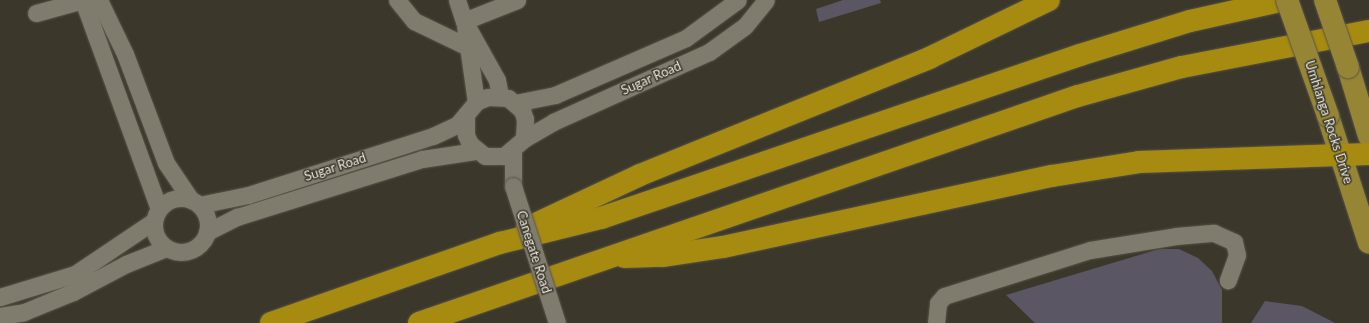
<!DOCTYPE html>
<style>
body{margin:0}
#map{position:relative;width:1369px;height:323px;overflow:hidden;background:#3b372a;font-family:Lato,sans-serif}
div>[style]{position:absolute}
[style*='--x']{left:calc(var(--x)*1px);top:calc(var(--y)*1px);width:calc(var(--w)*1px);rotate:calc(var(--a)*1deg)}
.building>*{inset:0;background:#5b5663}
.roads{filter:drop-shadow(0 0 1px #575449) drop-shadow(0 0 1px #575449)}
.minor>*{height:17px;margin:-8.5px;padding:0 8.5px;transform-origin:8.5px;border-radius:8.5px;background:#807c6d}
.minor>.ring{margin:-8.5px;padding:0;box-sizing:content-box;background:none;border:17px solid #807c6d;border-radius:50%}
.major>*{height:22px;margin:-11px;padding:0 11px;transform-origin:11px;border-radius:11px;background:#978536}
.highway>*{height:22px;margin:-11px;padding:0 11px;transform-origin:11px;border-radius:11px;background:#a78b11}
.bridges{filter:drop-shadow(0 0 1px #575449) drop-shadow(0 0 1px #575449)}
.minor-bridge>*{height:17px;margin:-8.5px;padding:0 8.5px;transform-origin:8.5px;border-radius:8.5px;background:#807c6d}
.major-bridge>*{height:22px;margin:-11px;padding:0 11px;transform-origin:11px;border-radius:11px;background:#978536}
span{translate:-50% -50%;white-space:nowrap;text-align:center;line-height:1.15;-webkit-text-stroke:3px #3b372a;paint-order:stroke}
.street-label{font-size:13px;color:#efece4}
</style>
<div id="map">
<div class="building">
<div style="clip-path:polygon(843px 0,880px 0,881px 3px,819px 22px,816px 9px)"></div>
<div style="clip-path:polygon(1159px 249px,1179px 249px,1198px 258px,1212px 271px,1222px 290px,1222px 323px,1035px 323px,1006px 295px)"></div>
<div style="clip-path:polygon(1265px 301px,1302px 306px,1335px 323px,1251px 323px)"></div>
</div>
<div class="roads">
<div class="minor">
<div style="--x:99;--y:0;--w:60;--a:64.3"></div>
<div style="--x:125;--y:54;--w:116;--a:69.4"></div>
<div style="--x:166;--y:163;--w:45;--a:56"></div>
<div style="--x:397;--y:0;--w:27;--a:51"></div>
<div style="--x:414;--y:21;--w:60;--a:25.7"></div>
<div style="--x:457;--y:0;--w:26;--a:72"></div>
<div style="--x:465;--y:25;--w:78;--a:81.9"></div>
<div style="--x:84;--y:3;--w:219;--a:70"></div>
<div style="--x:36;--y:13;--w:46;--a:-15.3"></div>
<div style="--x:464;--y:21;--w:57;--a:-21.6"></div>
<div style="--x:469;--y:30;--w:57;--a:60.8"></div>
<div style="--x:497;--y:80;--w:16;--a:79"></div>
<div style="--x:515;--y:103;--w:41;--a:-11.3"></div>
<div style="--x:555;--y:95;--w:143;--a:-23.5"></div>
<div style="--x:686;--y:38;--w:64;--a:-36.2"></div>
<div style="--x:524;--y:139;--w:34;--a:-30"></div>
<div style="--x:553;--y:122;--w:171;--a:-24.2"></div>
<div style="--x:709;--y:52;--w:44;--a:-35.8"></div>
<div style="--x:745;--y:26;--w:33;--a:-51"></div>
<div style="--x:513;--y:152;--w:34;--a:90"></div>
<div class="ring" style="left:154px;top:198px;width:37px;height:37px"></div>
<div style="--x:199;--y:205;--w:50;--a:-11.5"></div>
<div style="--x:248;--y:195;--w:194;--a:-17.7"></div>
<div style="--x:433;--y:136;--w:26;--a:-25"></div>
<div style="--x:457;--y:125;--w:30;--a:-50"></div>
<div style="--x:476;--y:102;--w:13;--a:-23"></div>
<div style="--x:488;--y:97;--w:20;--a:3"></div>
<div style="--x:508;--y:98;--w:18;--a:41"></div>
<div style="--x:522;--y:110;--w:9;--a:72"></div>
<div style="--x:525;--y:119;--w:20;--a:93"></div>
<div style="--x:524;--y:139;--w:26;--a:140"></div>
<div style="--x:504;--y:156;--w:19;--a:180"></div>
<div style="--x:485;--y:156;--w:19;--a:-141"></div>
<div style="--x:470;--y:144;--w:10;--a:-114"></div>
<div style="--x:466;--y:135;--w:18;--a:-90"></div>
<div style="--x:207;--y:232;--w:34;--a:-27"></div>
<div style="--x:237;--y:217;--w:194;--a:-17.4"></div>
<div style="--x:422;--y:159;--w:55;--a:-8.4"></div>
<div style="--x:0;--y:297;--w:78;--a:-17"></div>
<div style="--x:75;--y:274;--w:95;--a:-33.9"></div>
<div style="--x:0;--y:316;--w:24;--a:-9"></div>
<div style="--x:24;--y:312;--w:53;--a:-22.2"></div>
<div style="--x:73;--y:292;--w:60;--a:-27.8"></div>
<div style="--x:126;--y:264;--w:43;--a:-21.8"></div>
<div style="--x:936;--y:323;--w:20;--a:-84"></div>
<div style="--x:938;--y:303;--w:9;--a:-49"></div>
<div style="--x:944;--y:296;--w:153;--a:-17.5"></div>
<div style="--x:1090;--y:250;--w:87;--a:-9.2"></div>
<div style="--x:1176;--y:236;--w:38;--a:-5"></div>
<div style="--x:1214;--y:233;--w:22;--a:24"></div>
<div style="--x:1234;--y:242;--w:13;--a:77"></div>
<div style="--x:1237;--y:255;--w:27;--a:110"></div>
</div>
<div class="major">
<div style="--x:1348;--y:67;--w:72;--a:73.1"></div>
<div style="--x:1328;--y:116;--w:133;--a:72.1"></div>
</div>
<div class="highway">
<div style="--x:527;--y:228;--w:125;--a:-25.1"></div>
<div style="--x:640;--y:175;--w:312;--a:-22"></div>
<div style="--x:929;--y:58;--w:133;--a:-25.8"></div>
<div style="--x:624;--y:257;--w:38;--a:-2"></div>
<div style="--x:662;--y:256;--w:62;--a:-8.4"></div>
<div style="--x:723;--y:247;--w:337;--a:-12.2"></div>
<div style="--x:1052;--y:176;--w:88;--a:-9.1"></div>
<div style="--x:1139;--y:162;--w:230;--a:-2"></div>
<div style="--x:271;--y:323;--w:243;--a:-19.3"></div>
<div style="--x:500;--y:243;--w:104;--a:-13.9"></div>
<div style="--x:601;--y:218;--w:506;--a:-18.79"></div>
<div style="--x:1080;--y:55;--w:115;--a:-17.2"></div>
<div style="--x:1190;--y:21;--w:97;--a:-12.5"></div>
<div style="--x:419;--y:323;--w:697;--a:-19.01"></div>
<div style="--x:1078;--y:96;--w:108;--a:-15.6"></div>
<div style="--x:1182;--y:67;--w:190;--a:-10.9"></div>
</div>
</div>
<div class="bridges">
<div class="minor-bridge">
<div style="--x:513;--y:186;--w:144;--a:72.2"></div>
</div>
<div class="major-bridge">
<div style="--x:1287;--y:0;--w:123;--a:70.5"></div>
<div style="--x:1325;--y:0;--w:71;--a:71.1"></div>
</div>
</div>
<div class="street-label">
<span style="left:651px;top:78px;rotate:-24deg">Sugar Road</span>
<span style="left:1329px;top:122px;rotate:72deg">Umhlanga Rocks Drive</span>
<span style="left:335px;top:167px;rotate:-18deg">Sugar Road</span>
<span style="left:534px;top:252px;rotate:72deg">Canegate Road</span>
</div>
</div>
